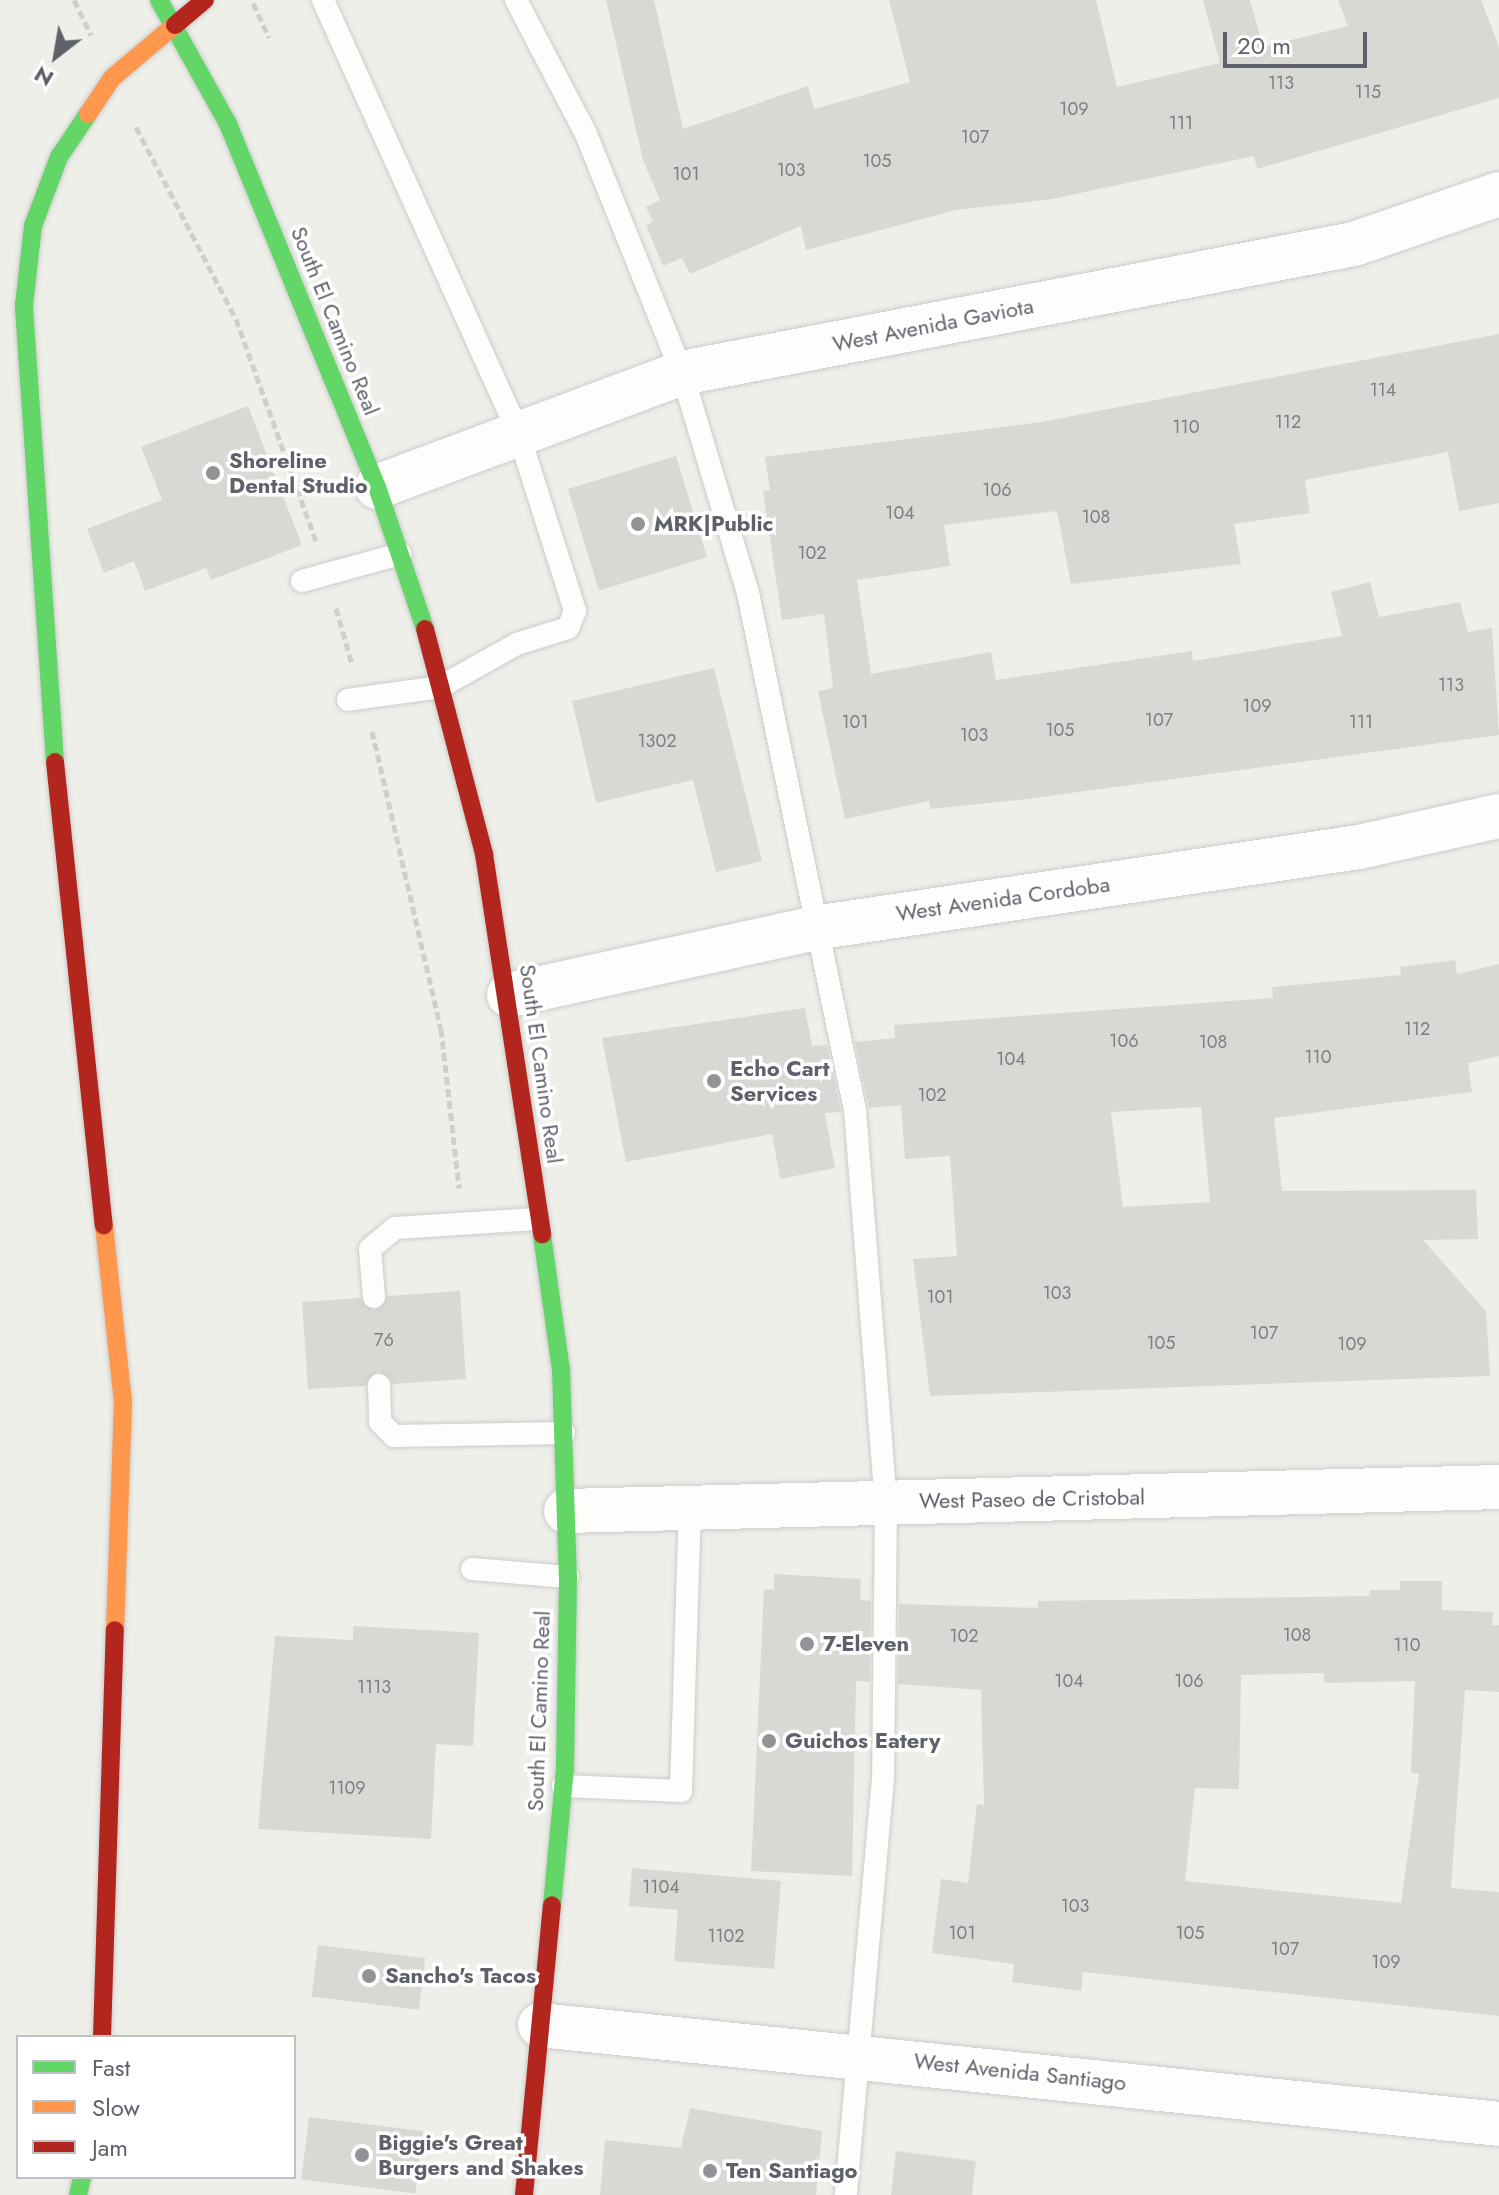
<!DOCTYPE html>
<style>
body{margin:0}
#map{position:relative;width:1499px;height:2195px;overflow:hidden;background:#efefea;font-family:Jost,sans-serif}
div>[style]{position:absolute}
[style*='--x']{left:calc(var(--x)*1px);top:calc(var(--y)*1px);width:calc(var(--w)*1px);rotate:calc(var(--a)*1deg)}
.building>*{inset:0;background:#d8d8d4;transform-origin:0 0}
.path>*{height:5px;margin-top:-2.5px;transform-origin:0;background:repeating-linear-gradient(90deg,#cbd1ce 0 8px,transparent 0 12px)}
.roads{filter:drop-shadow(0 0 2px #cbcccb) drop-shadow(0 0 2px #cbcccb)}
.lane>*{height:22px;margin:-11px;padding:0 11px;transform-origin:11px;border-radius:11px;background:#fdfdfc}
.street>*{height:44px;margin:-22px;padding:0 22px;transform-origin:22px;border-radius:22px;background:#fdfdfc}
.fast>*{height:18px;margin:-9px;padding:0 9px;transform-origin:9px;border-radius:9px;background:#63d668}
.slow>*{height:18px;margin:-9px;padding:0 9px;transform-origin:9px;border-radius:9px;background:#ff974d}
.jam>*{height:18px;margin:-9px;padding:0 9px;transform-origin:9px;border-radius:9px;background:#b3261e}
.dots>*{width:22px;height:22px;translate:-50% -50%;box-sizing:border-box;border:4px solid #fff;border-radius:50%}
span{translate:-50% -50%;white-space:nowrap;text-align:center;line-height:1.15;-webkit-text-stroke:7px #fff;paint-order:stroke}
.number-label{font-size:18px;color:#7d7f84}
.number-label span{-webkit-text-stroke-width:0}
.street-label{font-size:22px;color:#5e6169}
.poi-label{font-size:22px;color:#5e6169;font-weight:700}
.left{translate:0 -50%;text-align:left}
.legend{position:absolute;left:16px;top:2035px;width:280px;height:144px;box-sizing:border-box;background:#fff;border:2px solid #bfc0c3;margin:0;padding:10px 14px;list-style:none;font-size:24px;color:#5e6169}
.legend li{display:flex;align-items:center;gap:16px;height:40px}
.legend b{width:40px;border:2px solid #bfc0c3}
.north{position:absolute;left:16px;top:16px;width:80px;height:80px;-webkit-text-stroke:6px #fff;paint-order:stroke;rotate:211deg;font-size:22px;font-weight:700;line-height:32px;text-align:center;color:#5e6169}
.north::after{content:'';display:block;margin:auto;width:28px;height:36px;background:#5e6169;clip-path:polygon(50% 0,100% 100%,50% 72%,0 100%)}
.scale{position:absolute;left:1223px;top:32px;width:144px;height:36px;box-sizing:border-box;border:4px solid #5e6169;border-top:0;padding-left:10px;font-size:24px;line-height:28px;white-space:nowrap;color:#5e6169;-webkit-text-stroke:6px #fff;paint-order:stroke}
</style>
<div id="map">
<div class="building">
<div style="clip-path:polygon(606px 0,654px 0,683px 129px,808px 86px,814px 109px,910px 82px,889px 0,1096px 0,1117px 87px,1220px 63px,1203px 0,1250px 0,1263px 47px,1348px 26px,1338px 0,1481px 0,1499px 47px,1499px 98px,1257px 169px,1254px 156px,1052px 199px,956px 210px,806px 250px,801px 226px,690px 274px,682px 258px,663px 266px,646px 225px,653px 222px,646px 207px,660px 200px,643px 160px)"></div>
<div style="clip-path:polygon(1499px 334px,1499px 503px,1459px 511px,1448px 452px,1305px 480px,1310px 513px,1234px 524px,1241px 564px,1071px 584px,1057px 511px,944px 525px,950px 566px,857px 580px,871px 674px,991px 652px,996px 680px,1192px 651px,1193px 661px,1342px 636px,1331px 592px,1370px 582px,1379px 617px,1460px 602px,1468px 632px,1492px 628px,1499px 735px,1027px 799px,931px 809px,929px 801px,845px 819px,818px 691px,833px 688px,824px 614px,782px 620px,763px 491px,770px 490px,765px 457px,1041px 422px)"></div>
<div style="clip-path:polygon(248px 406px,302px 545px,211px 580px,206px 568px,145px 591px,134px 561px,104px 573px,87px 529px,162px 500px,141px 447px)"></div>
<div style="left:676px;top:456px;width:106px;height:113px;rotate:73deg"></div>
<div style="clip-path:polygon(714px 668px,762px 861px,716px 872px,693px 780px,596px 803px,572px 701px)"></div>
<div style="clip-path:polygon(evenodd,1455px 960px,1457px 974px,1499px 964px,1499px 1056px,1468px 1063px,1472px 1092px,1274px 1118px,1282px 1191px,1476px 1190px,1478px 1239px,1423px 1240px,1486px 1311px,1490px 1376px,930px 1396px,913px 1259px,957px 1256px,950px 1156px,905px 1159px,901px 1105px,869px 1108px,855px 1042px,895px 1038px,894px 1025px,1273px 998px,1272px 987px,1401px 975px,1400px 967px,1455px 960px,1201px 1107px,1210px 1202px,1123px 1207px,1111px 1112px,1201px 1107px)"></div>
<div style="clip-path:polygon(805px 1008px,812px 1046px,827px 1045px,841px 1112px,825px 1113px,835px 1168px,780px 1179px,772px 1134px,626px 1162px,602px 1038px)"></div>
<div style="clip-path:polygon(460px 1291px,466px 1379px,393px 1384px,378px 1371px,365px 1386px,308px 1389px,302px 1302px,360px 1298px,374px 1311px,388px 1296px)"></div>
<div style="clip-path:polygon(774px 1574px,861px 1579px,860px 1600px,871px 1601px,870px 1682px,856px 1681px,852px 1876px,751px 1871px,764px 1589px,774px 1590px)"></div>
<div style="clip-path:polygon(evenodd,1400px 1581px,1442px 1581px,1442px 1610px,1493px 1612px,1492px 1625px,1499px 1625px,1499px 1692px,1465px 1690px,1451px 1888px,1499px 1892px,1499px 2016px,1083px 1972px,1081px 1991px,1012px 1982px,1014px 1964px,932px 1953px,941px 1879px,968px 1883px,977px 1804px,984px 1805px,981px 1690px,898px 1684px,899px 1604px,1038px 1608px,1038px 1601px,1369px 1596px,1370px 1590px,1400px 1590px,1400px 1581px,1324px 1673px,1324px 1683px,1415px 1681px,1411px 1773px,1419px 1774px,1401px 1903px,1185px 1881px,1195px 1788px,1239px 1789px,1241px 1675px,1324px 1673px)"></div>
<div style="clip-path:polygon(353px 1626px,479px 1633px,473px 1746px,436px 1744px,431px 1839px,258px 1829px,275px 1636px,353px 1640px)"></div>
<div style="clip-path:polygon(632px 1868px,781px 1881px,774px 1969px,674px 1961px,678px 1910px,629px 1906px)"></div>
<div style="left:318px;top:1945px;width:108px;height:52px;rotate:7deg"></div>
<div style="clip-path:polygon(690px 2108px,822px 2131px,816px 2195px,600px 2195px,605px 2140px,681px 2148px)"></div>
<div style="left:309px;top:2117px;width:115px;height:63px;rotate:7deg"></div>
<div style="clip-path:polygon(896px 2151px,976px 2161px,972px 2195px,891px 2195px)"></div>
</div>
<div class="path">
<div style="--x:74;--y:0;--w:39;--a:64"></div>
<div style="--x:253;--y:3;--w:38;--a:65"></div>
<div style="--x:136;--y:127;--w:216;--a:62.5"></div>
<div style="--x:236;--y:319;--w:236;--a:70.2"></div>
<div style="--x:336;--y:608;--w:58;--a:74.1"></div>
<div style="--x:372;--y:731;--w:306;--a:77"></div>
<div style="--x:441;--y:1029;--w:160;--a:83.5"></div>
</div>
<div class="roads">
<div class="lane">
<div style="--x:323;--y:0;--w:474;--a:65.7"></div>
<div style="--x:518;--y:432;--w:188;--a:72.3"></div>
<div style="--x:575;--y:611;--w:18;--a:112"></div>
<div style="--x:568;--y:628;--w:53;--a:162.6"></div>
<div style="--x:517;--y:644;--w:88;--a:150.8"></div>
<div style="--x:440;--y:687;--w:93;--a:172"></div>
<div style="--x:516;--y:0;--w:151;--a:62.4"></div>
<div style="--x:586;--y:134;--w:258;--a:68.1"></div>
<div style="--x:682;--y:373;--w:230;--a:73.3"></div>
<div style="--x:748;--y:593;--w:528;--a:78.31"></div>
<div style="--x:855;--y:1110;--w:393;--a:85.5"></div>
<div style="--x:886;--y:1502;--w:276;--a:90.6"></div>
<div style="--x:883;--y:1778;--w:419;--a:95.1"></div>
<div style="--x:302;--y:581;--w:102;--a:-15.4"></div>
<div style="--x:374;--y:1297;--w:48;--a:-94.8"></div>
<div style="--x:370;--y:1249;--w:33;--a:-40"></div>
<div style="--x:395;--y:1228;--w:141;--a:-3.7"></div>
<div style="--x:379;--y:1385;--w:37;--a:88"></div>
<div style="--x:380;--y:1422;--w:20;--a:45"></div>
<div style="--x:394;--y:1436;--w:170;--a:-1"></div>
<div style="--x:472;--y:1569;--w:96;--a:4.8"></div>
<div style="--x:563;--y:1786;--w:118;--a:2.4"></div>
<div style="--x:681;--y:1791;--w:281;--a:-88.2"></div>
</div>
<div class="street">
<div style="--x:377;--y:487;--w:326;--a:-20.5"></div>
<div style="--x:682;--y:373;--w:684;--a:-10.87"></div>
<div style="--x:1354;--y:244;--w:153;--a:-19"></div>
<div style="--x:509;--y:995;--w:319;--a:-12.3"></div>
<div style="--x:821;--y:927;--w:544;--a:-8.46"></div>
<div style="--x:1359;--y:847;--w:143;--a:-12.5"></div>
<div style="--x:566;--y:1511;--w:933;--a:-1.47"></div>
<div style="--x:540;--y:2025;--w:964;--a:5.89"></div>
</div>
<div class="fast">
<div style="--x:159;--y:0;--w:142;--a:60.9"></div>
<div style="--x:228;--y:124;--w:392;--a:67.7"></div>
<div style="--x:377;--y:487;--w:150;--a:71.3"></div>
<div style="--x:55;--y:762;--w:458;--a:-93.9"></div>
<div style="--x:24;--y:305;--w:80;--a:-83.5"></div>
<div style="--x:33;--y:226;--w:74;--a:-69.4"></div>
<div style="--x:59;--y:157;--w:52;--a:-56"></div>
<div style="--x:542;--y:1235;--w:136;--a:82"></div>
<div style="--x:561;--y:1370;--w:207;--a:88.1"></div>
<div style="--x:568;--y:1577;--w:191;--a:90.9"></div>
<div style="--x:565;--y:1768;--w:138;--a:95.4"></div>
<div style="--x:78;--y:2195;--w:18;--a:-77"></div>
</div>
<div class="slow">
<div style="--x:88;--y:114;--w:43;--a:-56.3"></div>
<div style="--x:112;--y:78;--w:82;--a:-40.1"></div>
<div style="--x:104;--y:1225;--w:178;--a:83.9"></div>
<div style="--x:123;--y:1402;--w:228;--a:92"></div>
</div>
<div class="jam">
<div style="--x:175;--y:25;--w:39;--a:-40"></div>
<div style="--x:425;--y:629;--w:233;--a:75.3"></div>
<div style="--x:484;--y:854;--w:385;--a:81.3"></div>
<div style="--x:55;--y:762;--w:466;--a:84"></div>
<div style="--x:102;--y:2037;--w:407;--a:-88.2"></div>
<div style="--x:524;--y:2195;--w:291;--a:-84.5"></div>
</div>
</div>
<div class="dots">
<div style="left:213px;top:473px;background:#919396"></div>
<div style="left:638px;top:524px;background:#919396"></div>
<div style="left:714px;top:1081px;background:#919396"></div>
<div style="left:807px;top:1644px;background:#919396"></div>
<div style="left:769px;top:1741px;background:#919396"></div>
<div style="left:369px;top:1976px;background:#919396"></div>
<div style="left:362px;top:2155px;background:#919396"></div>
<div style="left:710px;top:2171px;background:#919396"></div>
</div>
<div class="number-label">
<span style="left:1281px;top:83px">113</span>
<span style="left:1368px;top:92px">115</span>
<span style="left:1074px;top:109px">109</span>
<span style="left:1181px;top:123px">111</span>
<span style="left:975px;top:137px">107</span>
<span style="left:877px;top:161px">105</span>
<span style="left:791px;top:170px">103</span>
<span style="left:686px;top:174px">101</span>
<span style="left:1383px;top:390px">114</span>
<span style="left:1288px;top:422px">112</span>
<span style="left:1186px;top:427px">110</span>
<span style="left:997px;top:490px">106</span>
<span style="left:900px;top:513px">104</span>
<span style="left:1096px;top:517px">108</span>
<span style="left:812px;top:553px">102</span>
<span style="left:1451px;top:685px">113</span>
<span style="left:1257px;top:706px">109</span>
<span style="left:1159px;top:720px">107</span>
<span style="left:855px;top:722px">101</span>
<span style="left:1361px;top:722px">111</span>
<span style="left:1060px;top:730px">105</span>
<span style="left:974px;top:735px">103</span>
<span style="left:657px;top:741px">1302</span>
<span style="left:1417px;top:1029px">112</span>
<span style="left:1124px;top:1041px">106</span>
<span style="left:1213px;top:1042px">108</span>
<span style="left:1318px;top:1057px">110</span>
<span style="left:1011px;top:1059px">104</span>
<span style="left:932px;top:1095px">102</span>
<span style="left:1057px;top:1293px">103</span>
<span style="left:940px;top:1297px">101</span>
<span style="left:1264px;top:1333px">107</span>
<span style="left:384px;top:1340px">76</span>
<span style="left:1161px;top:1343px">105</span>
<span style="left:1352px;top:1344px">109</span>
<span style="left:1297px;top:1635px">108</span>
<span style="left:964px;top:1636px">102</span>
<span style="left:1407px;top:1645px">110</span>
<span style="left:1069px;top:1681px">104</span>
<span style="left:1189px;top:1681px">106</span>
<span style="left:374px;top:1687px">1113</span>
<span style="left:347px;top:1788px">1109</span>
<span style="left:661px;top:1887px">1104</span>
<span style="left:1075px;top:1906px">103</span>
<span style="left:962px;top:1933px">101</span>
<span style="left:1190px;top:1933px">105</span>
<span style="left:726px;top:1936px">1102</span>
<span style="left:1285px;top:1949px">107</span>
<span style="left:1386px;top:1962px">109</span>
</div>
<div class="street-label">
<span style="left:335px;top:321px;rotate:68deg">South El Camino Real</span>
<span style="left:933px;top:325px;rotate:-11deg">West Avenida Gaviota</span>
<span style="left:1003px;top:899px;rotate:-8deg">West Avenida Cordoba</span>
<span style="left:541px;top:1064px;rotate:82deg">South El Camino Real</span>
<span style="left:1032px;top:1499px;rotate:-1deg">West Paseo de Cristobal</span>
<span style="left:539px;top:1711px;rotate:-88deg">South El Camino Real</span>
<span style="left:1020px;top:2072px;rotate:6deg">West Avenida Santiago</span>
</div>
<div class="poi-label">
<span class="left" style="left:229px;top:473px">Shoreline<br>Dental Studio</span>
<span class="left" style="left:654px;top:524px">MRK|Public</span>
<span class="left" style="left:730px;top:1081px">Echo Cart<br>Services</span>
<span class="left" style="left:823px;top:1644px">7-Eleven</span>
<span class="left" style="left:785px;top:1741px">Guichos Eatery</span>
<span class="left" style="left:385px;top:1976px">Sancho's Tacos</span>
<span class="left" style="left:378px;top:2155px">Biggie's Great<br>Burgers and Shakes</span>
<span class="left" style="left:726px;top:2171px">Ten Santiago</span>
</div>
<ul class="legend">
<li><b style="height:10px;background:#63d668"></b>Fast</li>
<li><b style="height:10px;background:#ff974d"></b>Slow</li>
<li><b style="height:10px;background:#b3261e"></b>Jam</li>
</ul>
<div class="north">N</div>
<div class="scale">20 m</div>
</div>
